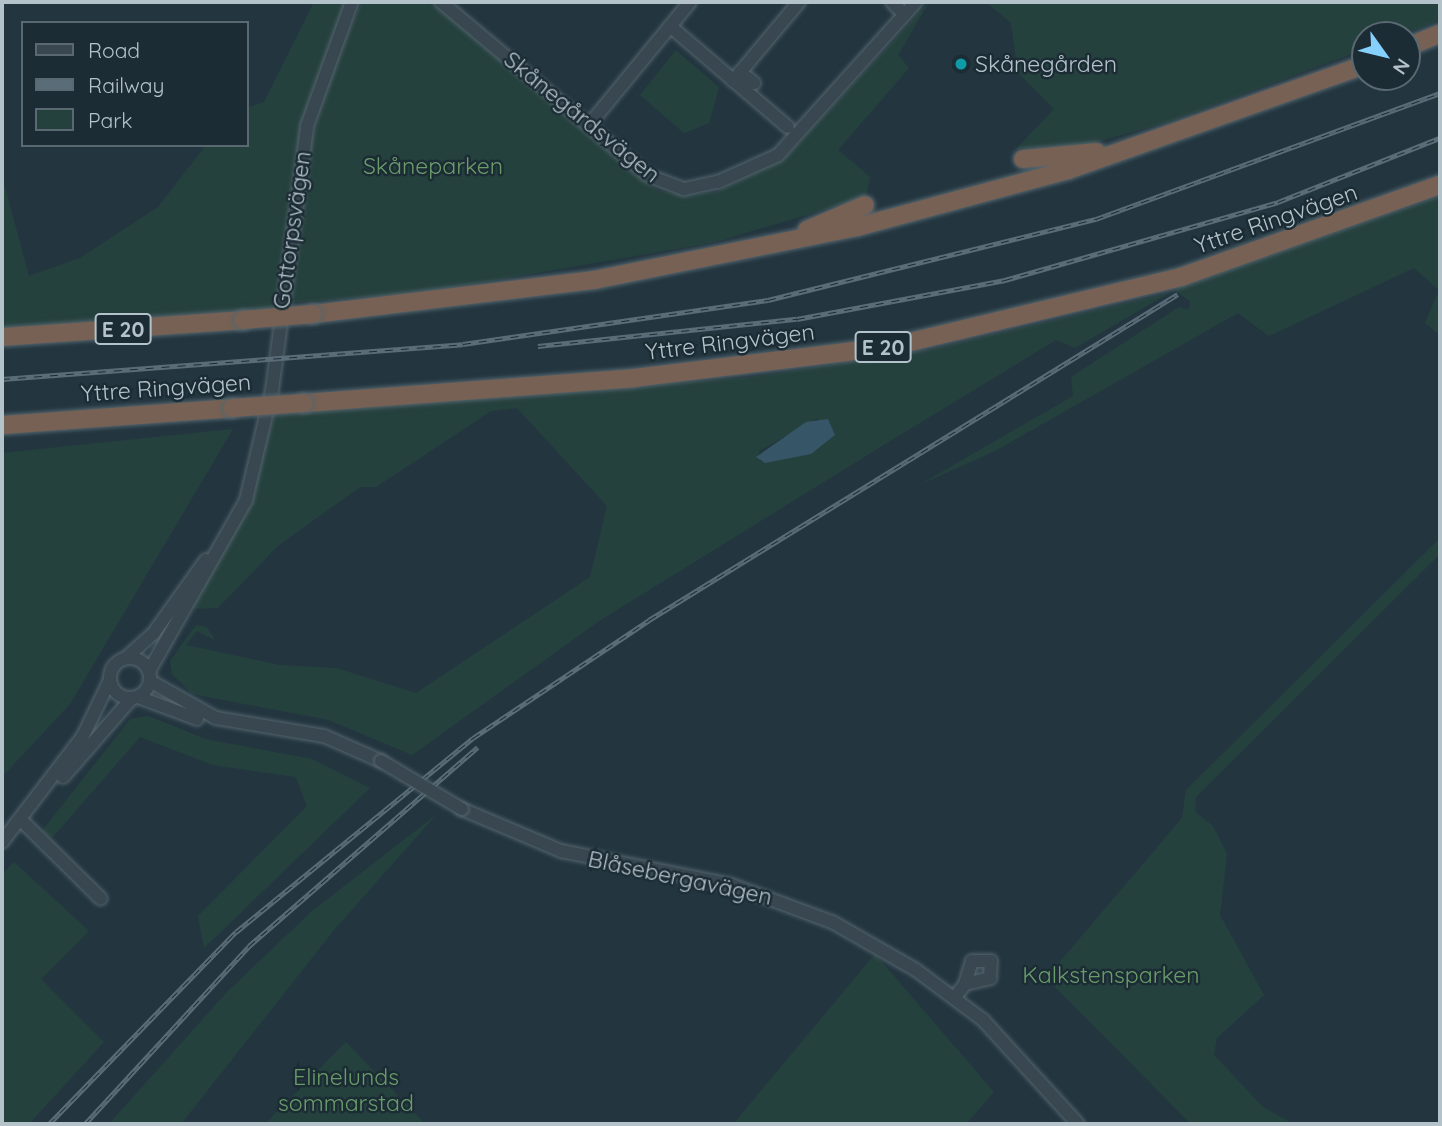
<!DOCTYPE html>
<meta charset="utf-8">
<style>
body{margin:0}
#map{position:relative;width:1442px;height:1126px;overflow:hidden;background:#233640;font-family:Quicksand,sans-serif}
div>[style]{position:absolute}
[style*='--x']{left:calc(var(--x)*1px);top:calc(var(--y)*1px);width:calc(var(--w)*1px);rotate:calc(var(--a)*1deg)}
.green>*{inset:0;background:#25413e}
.water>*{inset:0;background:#365667}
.roads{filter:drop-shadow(0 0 2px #55656d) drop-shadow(0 0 2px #55656d)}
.minor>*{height:12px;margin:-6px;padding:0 6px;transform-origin:6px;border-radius:6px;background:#384750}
.minor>.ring{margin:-6px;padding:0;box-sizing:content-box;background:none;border:12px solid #384750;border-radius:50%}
.highway>*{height:18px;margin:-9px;padding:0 9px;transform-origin:9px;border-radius:9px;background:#766154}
.rail>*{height:5px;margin-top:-2.5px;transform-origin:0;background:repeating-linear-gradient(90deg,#1c2c35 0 8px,#596c77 0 16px);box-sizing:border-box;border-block:2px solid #596c77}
.bridges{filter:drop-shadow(0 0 2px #55656d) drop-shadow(0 0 2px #55656d)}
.minor-bridge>*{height:12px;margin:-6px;padding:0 6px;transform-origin:6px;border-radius:6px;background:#384750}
.highway-bridge>*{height:18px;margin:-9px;padding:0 9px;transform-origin:9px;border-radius:9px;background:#766154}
.dots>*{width:19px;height:19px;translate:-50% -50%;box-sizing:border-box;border:4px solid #1c2c35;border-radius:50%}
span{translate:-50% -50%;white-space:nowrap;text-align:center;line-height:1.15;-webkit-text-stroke:5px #1c2c35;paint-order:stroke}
.shield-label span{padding:2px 5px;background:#1c2c35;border:2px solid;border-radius:5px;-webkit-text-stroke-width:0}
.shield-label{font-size:21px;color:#b4c2ca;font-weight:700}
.poi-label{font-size:23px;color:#b4c2ca}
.left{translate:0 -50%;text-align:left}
.street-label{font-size:23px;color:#b4c2ca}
.park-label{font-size:23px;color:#6a9c6a}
.frame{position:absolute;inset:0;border:4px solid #b4c2ca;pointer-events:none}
.legend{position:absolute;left:21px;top:21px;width:228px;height:126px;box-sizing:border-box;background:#1c2c35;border:2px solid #596871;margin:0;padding:9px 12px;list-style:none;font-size:21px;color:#b4c2ca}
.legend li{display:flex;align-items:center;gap:14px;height:35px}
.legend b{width:35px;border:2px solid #596871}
.north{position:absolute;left:1351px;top:21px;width:70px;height:70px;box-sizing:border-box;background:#1c2c35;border:2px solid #596871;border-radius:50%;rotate:124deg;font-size:19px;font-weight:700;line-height:28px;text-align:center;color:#b4c2ca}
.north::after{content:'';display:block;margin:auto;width:24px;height:32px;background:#86d0fd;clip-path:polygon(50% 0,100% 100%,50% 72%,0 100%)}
</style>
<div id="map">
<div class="green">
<div style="clip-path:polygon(314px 2px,345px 2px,302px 120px,275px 308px,2px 328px,2px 176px,29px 276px,80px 258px,158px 207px,206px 145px,247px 145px,247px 108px,264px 102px)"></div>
<div style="clip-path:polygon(362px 2px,431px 2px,630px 170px,659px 191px,688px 195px,716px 192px,785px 158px,929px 2px,898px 55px,909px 68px,838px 150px,870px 177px,866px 197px,716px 242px,422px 293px,289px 303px,310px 146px,331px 71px)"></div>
<div style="clip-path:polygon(986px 2px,1440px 2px,1440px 20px,1401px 35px,1365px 35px,1365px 49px,1168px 122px,1086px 145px,1016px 149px,1054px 109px,1018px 73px,1011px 23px)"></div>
<div style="clip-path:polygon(676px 50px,719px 87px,709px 123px,684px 133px,640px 95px)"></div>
<div style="clip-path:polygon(1440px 196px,1440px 335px,1425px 323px,1439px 290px,1414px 268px,1269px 336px,1238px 313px,995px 451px,919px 485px,1073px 396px,1071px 377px,1179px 307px,1189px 310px,1190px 301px,1174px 290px)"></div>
<div style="clip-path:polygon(evenodd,1169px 293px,1075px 348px,1056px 340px,882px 446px,599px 621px,412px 755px,329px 720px,192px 694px,172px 674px,170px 661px,196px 625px,207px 627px,215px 640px,197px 631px,186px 645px,280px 665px,336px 668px,416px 693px,590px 577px,607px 506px,517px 408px,491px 411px,376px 487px,360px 487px,279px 545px,218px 608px,190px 609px,246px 509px,274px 415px,752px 377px,931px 349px,1169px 293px,818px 418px,811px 454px,760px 461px,759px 451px,818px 418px)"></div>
<div style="clip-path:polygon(233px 429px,70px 704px,2px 777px,2px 453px)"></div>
<div style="clip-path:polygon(1440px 538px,1440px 554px,1196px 797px,1195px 812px,1213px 826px,1227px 854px,1220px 915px,1264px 995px,1217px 1038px,1214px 1055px,1263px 1107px,1293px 1124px,1191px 1124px,1046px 978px,1182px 818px,1186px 790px)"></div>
<div style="clip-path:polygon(149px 716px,205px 739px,312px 759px,370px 788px,204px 948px,198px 916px,307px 806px,296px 777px,213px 765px,140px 737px,52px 838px,42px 831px,130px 719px)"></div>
<div style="clip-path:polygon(436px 815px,334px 930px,181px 1124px,109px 1124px,227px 992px,312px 911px)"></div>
<div style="clip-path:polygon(14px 862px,89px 931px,41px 979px,104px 1042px,29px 1124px,2px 1124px,2px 874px)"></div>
<div style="clip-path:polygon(875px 954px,994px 1092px,966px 1124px,733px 1124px)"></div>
<div style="clip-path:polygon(346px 1042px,425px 1124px,265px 1124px)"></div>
</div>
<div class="water">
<div style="clip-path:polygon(828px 419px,835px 435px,811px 454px,765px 463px,756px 457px,806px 422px)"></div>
</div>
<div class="roads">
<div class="minor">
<div style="--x:441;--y:2;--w:269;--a:40"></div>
<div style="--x:647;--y:175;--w:40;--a:21"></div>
<div style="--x:684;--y:189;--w:35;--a:-12"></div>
<div style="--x:718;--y:182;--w:66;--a:-24.2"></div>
<div style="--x:778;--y:155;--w:206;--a:-48"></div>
<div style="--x:892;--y:2;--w:18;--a:45"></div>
<div style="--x:670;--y:26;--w:155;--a:40.6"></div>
<div style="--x:740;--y:72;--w:18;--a:38"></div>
<div style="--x:733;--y:81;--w:103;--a:-50.1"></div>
<div style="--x:589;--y:125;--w:159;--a:-50.6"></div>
<div class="ring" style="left:110px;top:658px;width:28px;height:28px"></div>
<div style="--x:126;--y:658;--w:36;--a:-42"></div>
<div style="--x:153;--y:634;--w:91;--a:-54.4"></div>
<div style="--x:149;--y:671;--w:197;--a:-60.4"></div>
<div style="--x:246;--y:500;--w:113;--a:-76.7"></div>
<div style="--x:272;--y:390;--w:266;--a:-82.4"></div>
<div style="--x:307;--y:126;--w:132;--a:-70.1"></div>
<div style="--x:150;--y:681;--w:76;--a:29.3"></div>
<div style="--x:216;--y:718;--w:109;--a:9.5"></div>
<div style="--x:324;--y:736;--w:62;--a:23.7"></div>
<div style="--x:138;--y:697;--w:63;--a:20.4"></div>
<div style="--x:63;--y:777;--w:103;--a:-48.9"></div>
<div style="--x:462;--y:809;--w:108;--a:23"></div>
<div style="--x:561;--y:851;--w:174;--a:11.2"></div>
<div style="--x:732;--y:885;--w:109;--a:20.4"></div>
<div style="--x:834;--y:923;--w:95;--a:29.8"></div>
<div style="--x:916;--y:970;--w:84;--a:36.7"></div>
<div style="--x:983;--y:1020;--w:141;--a:47.6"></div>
<div style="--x:21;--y:820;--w:112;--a:44.6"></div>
<div style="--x:2;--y:842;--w:133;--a:-52.6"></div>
<div style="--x:83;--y:736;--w:62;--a:-64.3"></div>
<div style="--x:955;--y:997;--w:16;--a:-52"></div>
<div style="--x:965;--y:984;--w:26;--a:-13"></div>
<div style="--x:990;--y:978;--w:17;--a:-87"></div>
<div style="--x:991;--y:961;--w:19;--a:180"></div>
<div style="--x:972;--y:961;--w:24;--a:107"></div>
</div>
<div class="highway">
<div style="--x:1407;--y:47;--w:35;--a:-22"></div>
<div style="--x:1023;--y:159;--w:74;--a:-5.4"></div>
<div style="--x:807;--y:230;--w:63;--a:-23.3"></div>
<div style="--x:313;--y:314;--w:283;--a:-6.9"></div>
<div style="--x:594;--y:280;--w:268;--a:-11.4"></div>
<div style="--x:857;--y:227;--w:219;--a:-15.1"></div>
<div style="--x:1068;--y:170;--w:315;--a:-19.5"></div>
<div style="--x:2;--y:337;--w:242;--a:-4"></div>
<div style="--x:304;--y:403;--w:331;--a:-4.3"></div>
<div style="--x:634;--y:378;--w:262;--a:-7"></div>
<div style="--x:894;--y:346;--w:295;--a:-13.5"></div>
<div style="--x:1181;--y:277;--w:275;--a:-19.6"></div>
<div style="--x:2;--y:425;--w:231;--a:-4.2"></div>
</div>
</div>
<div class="rail">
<div style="--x:538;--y:346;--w:260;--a:-6"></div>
<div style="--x:797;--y:319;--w:212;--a:-10.6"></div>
<div style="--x:1005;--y:280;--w:284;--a:-15.9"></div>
<div style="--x:1278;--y:202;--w:174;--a:-21.6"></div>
<div style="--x:2;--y:379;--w:462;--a:-4.3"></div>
<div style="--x:463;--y:344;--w:308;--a:-8.2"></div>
<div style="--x:768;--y:300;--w:338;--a:-13.9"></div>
<div style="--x:1096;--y:219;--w:366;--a:-20.1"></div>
<div style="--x:49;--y:1124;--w:268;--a:-45.8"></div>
<div style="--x:236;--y:932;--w:306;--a:-39.3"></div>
<div style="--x:473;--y:738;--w:212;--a:-33.8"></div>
<div style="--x:649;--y:620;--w:621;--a:-31.64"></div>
<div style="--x:85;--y:1124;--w:242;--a:-47.3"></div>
<div style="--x:249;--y:946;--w:303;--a:-41"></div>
</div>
<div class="bridges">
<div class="minor-bridge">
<div style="--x:381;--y:761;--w:94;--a:30.7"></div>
</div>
<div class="highway-bridge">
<div style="--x:243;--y:320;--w:70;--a:-4.9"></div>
<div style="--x:232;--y:408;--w:72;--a:-4"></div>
</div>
</div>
<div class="dots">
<div style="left:961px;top:64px;background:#0f9aa8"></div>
</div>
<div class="shield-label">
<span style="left:123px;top:329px">E 20</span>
<span style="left:883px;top:347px">E 20</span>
</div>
<div class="poi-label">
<span class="left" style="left:975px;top:64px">Skånegården</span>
</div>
<div class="street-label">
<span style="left:582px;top:117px;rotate:39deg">Skånegårdsvägen</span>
<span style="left:1276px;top:219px;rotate:-19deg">Yttre Ringvägen</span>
<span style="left:292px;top:230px;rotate:-82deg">Gottorpsvägen</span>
<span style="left:730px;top:342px;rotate:-7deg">Yttre Ringvägen</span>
<span style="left:166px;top:388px;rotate:-4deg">Yttre Ringvägen</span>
<span style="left:680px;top:878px;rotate:12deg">Blåsebergavägen</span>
</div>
<div class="park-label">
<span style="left:433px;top:166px">Skåneparken</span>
<span style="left:1111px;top:975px">Kalkstensparken</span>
<span style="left:346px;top:1090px">Elinelunds<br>sommarstad</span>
</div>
<div class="frame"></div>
<ul class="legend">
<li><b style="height:9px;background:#384750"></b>Road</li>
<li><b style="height:9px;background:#596c77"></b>Railway</li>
<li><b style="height:19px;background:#25413e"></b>Park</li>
</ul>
<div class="north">N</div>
</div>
